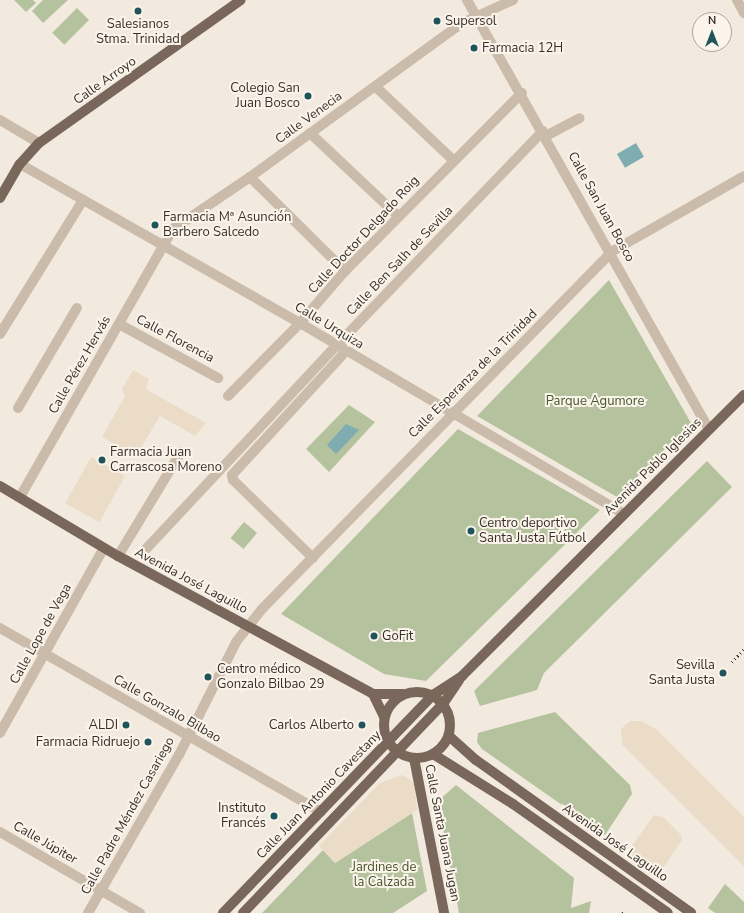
<!DOCTYPE html>
<meta charset="utf-8">
<style>
body{margin:0}
#map{position:relative;width:744px;height:913px;overflow:hidden;background:#f3eadf;font-family:"Nunito Sans",sans-serif}
div>[style]{position:absolute}
[style*='--x']{left:calc(var(--x)*1px);top:calc(var(--y)*1px);width:calc(var(--w)*1px);rotate:calc(var(--a)*1deg)}
.green>*{inset:0;background:#b5c29e;transform-origin:0 0}
.plaza>*{inset:0;background:#eadcc6;transform-origin:0 0}
.water>*{inset:0;background:#7eacb0;transform-origin:0 0}
.minor>*{height:10px;margin:-5px;padding:0 5px;transform-origin:5px;border-radius:5px;background:#cbbbaa}
.major>*{height:10px;margin:-5px;padding:0 5px;transform-origin:5px;border-radius:5px;background:#7a675b}
.major>.ring{margin:-5px;padding:0;box-sizing:content-box;background:none;border:10px solid #7a675b;border-radius:50%}
.rail>*{height:3px;margin-top:-1.5px;transform-origin:0;background:repeating-linear-gradient(90deg,#392f2a 0 1px,transparent 0 4px)}
.dots>*{width:11px;height:11px;translate:-50% -50%;box-sizing:border-box;border:2px solid #faf4eb;border-radius:50%}
span{translate:-50% -50%;white-space:nowrap;text-align:center;line-height:1.15;-webkit-text-stroke:4px #faf4eb;paint-order:stroke}
.poi-label{font-size:13px;color:#392f2a}
.left{translate:0 -50%;text-align:left}
.right{translate:-100% -50%;text-align:right}
.street-label{font-size:13px;color:#392f2a}
.park-label{font-size:13px;color:#46572e}
.north{position:absolute;left:692px;top:12px;width:40px;height:40px;box-sizing:border-box;background:#faf4eb;border:1px solid #ada59e;border-radius:50%;rotate:0deg;font-size:11px;font-weight:700;line-height:16px;text-align:center;color:#392f2a}
.north::after{content:'';display:block;margin:auto;width:14px;height:18px;background:#1f545a;clip-path:polygon(50% 0,100% 100%,50% 72%,0 100%)}
</style>
<div id="map">
<div class="green">
<div style="clip-path:polygon(14px 0,33px 0,36px 3px,26px 12px)"></div>
<div style="clip-path:polygon(43px 0,68px 0,43px 23px,32px 11px)"></div>
<div style="left:77px;top:8px;width:17px;height:35px;rotate:45deg"></div>
<div style="clip-path:polygon(609px 280px,691px 423px,617px 497px,477px 416px)"></div>
<div style="clip-path:polygon(349px 405px,375px 422px,329px 472px,306px 449px)"></div>
<div style="clip-path:polygon(458px 429px,600px 510px,426px 681px,384px 674px,281px 614px)"></div>
<div style="clip-path:polygon(707px 461px,732px 487px,544px 673px,537px 690px,480px 706px,474px 691px)"></div>
<div style="left:244px;top:522px;width:17px;height:21px;rotate:40deg"></div>
<div style="clip-path:polygon(555px 712px,630px 785px,632px 794px,605px 835px,482px 749px,477px 742px,478px 733px)"></div>
<div style="clip-path:polygon(456px 785px,574px 878px,571px 908px,591px 901px,589px 913px,459px 913px,438px 801px)"></div>
<div style="clip-path:polygon(412px 813px,427px 891px,393px 913px,262px 913px,323px 850px,335px 863px)"></div>
<div style="clip-path:polygon(725px 884px,744px 902px,744px 913px,715px 913px,708px 908px)"></div>
</div>
<div class="plaza">
<div style="clip-path:polygon(133px 370px,149px 379px,146px 388px,149px 391px,206px 423px,195px 436px,160px 416px,136px 456px,102px 437px,125px 396px,122px 389px)"></div>
<div style="left:91px;top:457px;width:39px;height:53px;rotate:29deg"></div>
<div style="clip-path:polygon(630px 721px,641px 721px,656px 729px,744px 817px,744px 866px,622px 744px,621px 729px)"></div>
<div style="clip-path:polygon(402px 775px,411px 780px,415px 787px,417px 810px,335px 863px,319px 846px,380px 783px)"></div>
<div style="clip-path:polygon(654px 815px,663px 817px,681px 835px,682px 840px,657px 877px,626px 854px)"></div>
</div>
<div class="water">
<div style="left:636px;top:143px;width:16px;height:22px;rotate:60deg"></div>
<div style="clip-path:polygon(346px 424px,359px 430px,336px 454px,327px 445px)"></div>
</div>
<div class="minor">
<div style="--x:467;--y:0;--w:493;--a:60.6"></div>
<div style="--x:737;--y:0;--w:15;--a:62"></div>
<div style="--x:376;--y:87;--w:106;--a:43.5"></div>
<div style="--x:0;--y:120;--w:45;--a:30.5"></div>
<div style="--x:310;--y:133;--w:122;--a:43.3"></div>
<div style="--x:546;--y:136;--w:38;--a:-28"></div>
<div style="--x:20;--y:164;--w:322;--a:29.6"></div>
<div style="--x:300;--y:323;--w:376;--a:30.5"></div>
<div style="--x:250;--y:177;--w:134;--a:44.7"></div>
<div style="--x:119;--y:324;--w:113;--a:28.6"></div>
<div style="--x:0;--y:334;--w:158;--a:-58.2"></div>
<div style="--x:228;--y:396;--w:103;--a:-45.4"></div>
<div style="--x:300;--y:323;--w:69;--a:-49.1"></div>
<div style="--x:345;--y:271;--w:251;--a:-45.2"></div>
<div style="--x:18;--y:408;--w:116;--a:-59.5"></div>
<div style="--x:20;--y:497;--w:309;--a:-60.3"></div>
<div style="--x:173;--y:229;--w:93;--a:-34"></div>
<div style="--x:250;--y:177;--w:262;--a:-36"></div>
<div style="--x:462;--y:23;--w:56;--a:-24.3"></div>
<div style="--x:146;--y:549;--w:279;--a:-46.9"></div>
<div style="--x:337;--y:345;--w:297;--a:-46.1"></div>
<div style="--x:118;--y:556;--w:122;--a:-58.8"></div>
<div style="--x:313;--y:558;--w:112;--a:-135.7"></div>
<div style="--x:233;--y:480;--w:5;--a:-101"></div>
<div style="--x:232;--y:475;--w:168;--a:-47.4"></div>
<div style="--x:0;--y:628;--w:370;--a:29.8"></div>
<div style="--x:0;--y:733;--w:212;--a:-60.7"></div>
<div style="--x:0;--y:832;--w:162;--a:30.1"></div>
<div style="--x:88;--y:913;--w:182;--a:-60.1"></div>
<div style="--x:179;--y:755;--w:127;--a:-63.2"></div>
<div style="--x:236;--y:642;--w:42;--a:-51.8"></div>
<div style="--x:262;--y:609;--w:499;--a:-45.6"></div>
<div style="--x:611;--y:252;--w:153;--a:-29.7"></div>
</div>
<div class="major">
<div style="--x:0;--y:198;--w:39;--a:-60"></div>
<div style="--x:20;--y:164;--w:28;--a:-48"></div>
<div style="--x:39;--y:143;--w:247;--a:-35.3"></div>
<div style="--x:0;--y:486;--w:137;--a:30.7"></div>
<div style="--x:118;--y:556;--w:290;--a:28.4"></div>
<div style="--x:373;--y:694;--w:29;--a:0"></div>
<div class="ring" style="left:384px;top:692px;width:56px;height:56px"></div>
<div style="--x:373;--y:694;--w:25;--a:64"></div>
<div style="--x:449;--y:736;--w:36;--a:42"></div>
<div style="--x:476;--y:760;--w:264;--a:35.4"></div>
<div style="--x:433;--y:754;--w:94;--a:32"></div>
<div style="--x:513;--y:804;--w:189;--a:35.1"></div>
<div style="--x:414;--y:758;--w:158;--a:79"></div>
<div style="--x:223;--y:913;--w:303;--a:-46.1"></div>
<div style="--x:433;--y:695;--w:35;--a:-33"></div>
<div style="--x:462;--y:676;--w:398;--a:-44.9"></div>
<div style="--x:243;--y:913;--w:289;--a:-46.3"></div>
<div style="--x:443;--y:704;--w:29;--a:-56"></div>
</div>
<div class="rail">
<div style="--x:732;--y:662;--w:18;--a:-47"></div>
<div style="--x:623;--y:913;--w:3;--a:-72"></div>
<div style="--x:637;--y:913;--w:1;--a:-90"></div>
</div>
<div class="dots">
<div style="left:138px;top:11px;background:#1f545a"></div>
<div style="left:437px;top:21px;background:#1f545a"></div>
<div style="left:474px;top:48px;background:#1f545a"></div>
<div style="left:308px;top:96px;background:#1f545a"></div>
<div style="left:155px;top:225px;background:#1f545a"></div>
<div style="left:102px;top:460px;background:#1f545a"></div>
<div style="left:471px;top:531px;background:#1f545a"></div>
<div style="left:374px;top:636px;background:#1f545a"></div>
<div style="left:723px;top:673px;background:#1f545a"></div>
<div style="left:208px;top:677px;background:#1f545a"></div>
<div style="left:126px;top:725px;background:#1f545a"></div>
<div style="left:362px;top:725px;background:#1f545a"></div>
<div style="left:148px;top:742px;background:#1f545a"></div>
<div style="left:274px;top:816px;background:#1f545a"></div>
</div>
<div class="poi-label">
<span class="left" style="left:445px;top:21px">Supersol</span>
<span style="left:138px;top:32px">Salesianos<br>Stma. Trinidad</span>
<span class="left" style="left:482px;top:48px">Farmacia 12H</span>
<span class="right" style="left:300px;top:96px">Colegio San<br>Juan Bosco</span>
<span class="left" style="left:163px;top:225px">Farmacia Mª Asunción<br>Barbero Salcedo</span>
<span class="left" style="left:110px;top:460px">Farmacia Juan<br>Carrascosa Moreno</span>
<span class="left" style="left:479px;top:531px">Centro deportivo<br>Santa Justa Fútbol</span>
<span class="left" style="left:382px;top:636px">GoFit</span>
<span class="right" style="left:715px;top:673px">Sevilla<br>Santa Justa</span>
<span class="left" style="left:217px;top:677px">Centro médico<br>Gonzalo Bilbao 29</span>
<span class="right" style="left:118px;top:725px">ALDI</span>
<span class="right" style="left:354px;top:725px">Carlos Alberto</span>
<span class="right" style="left:140px;top:742px">Farmacia Ridruejo</span>
<span class="right" style="left:266px;top:816px">Instituto<br>Francés</span>
</div>
<div class="street-label">
<span style="left:105px;top:81px;rotate:-35deg">Calle Arroyo</span>
<span style="left:309px;top:118px;rotate:-36deg">Calle Venecia</span>
<span style="left:601px;top:207px;rotate:61deg">Calle San Juan Bosco</span>
<span style="left:364px;top:235px;rotate:-47deg">Calle Doctor Delgado Roig</span>
<span style="left:400px;top:261px;rotate:-46deg">Calle Ben Salh de Sevilla</span>
<span style="left:329px;top:326px;rotate:31deg">Calle Urquiza</span>
<span style="left:175px;top:339px;rotate:28deg">Calle Florencia</span>
<span style="left:80px;top:365px;rotate:-60deg">Calle Pérez Hervás</span>
<span style="left:473px;top:374px;rotate:-45deg">Calle Esperanza de la Trinidad</span>
<span style="left:653px;top:467px;rotate:-45deg">Avenida Pablo Iglesias</span>
<span style="left:191px;top:581px;rotate:28deg">Avenida José Laguillo</span>
<span style="left:41px;top:634px;rotate:-61deg">Calle Lope de Vega</span>
<span style="left:167px;top:709px;rotate:30deg">Calle Gonzalo Bilbao</span>
<span style="left:319px;top:795px;rotate:-46deg">Calle Juan Antonio Cavestany</span>
<span style="left:128px;top:816px;rotate:-61deg">Calle Padre Méndez Casariego</span>
<span style="left:442px;top:833px;rotate:79deg">Calle Santa Juana Jugan</span>
<span style="left:45px;top:843px;rotate:30deg">Calle Júpiter</span>
<span style="left:615px;top:843px;rotate:35deg">Avenida José Laguillo</span>
</div>
<div class="park-label">
<span style="left:595px;top:401px">Parque Agumore</span>
<span style="left:384px;top:875px">Jardines de<br>la Calzada</span>
</div>
<div class="north">N</div>
</div>
